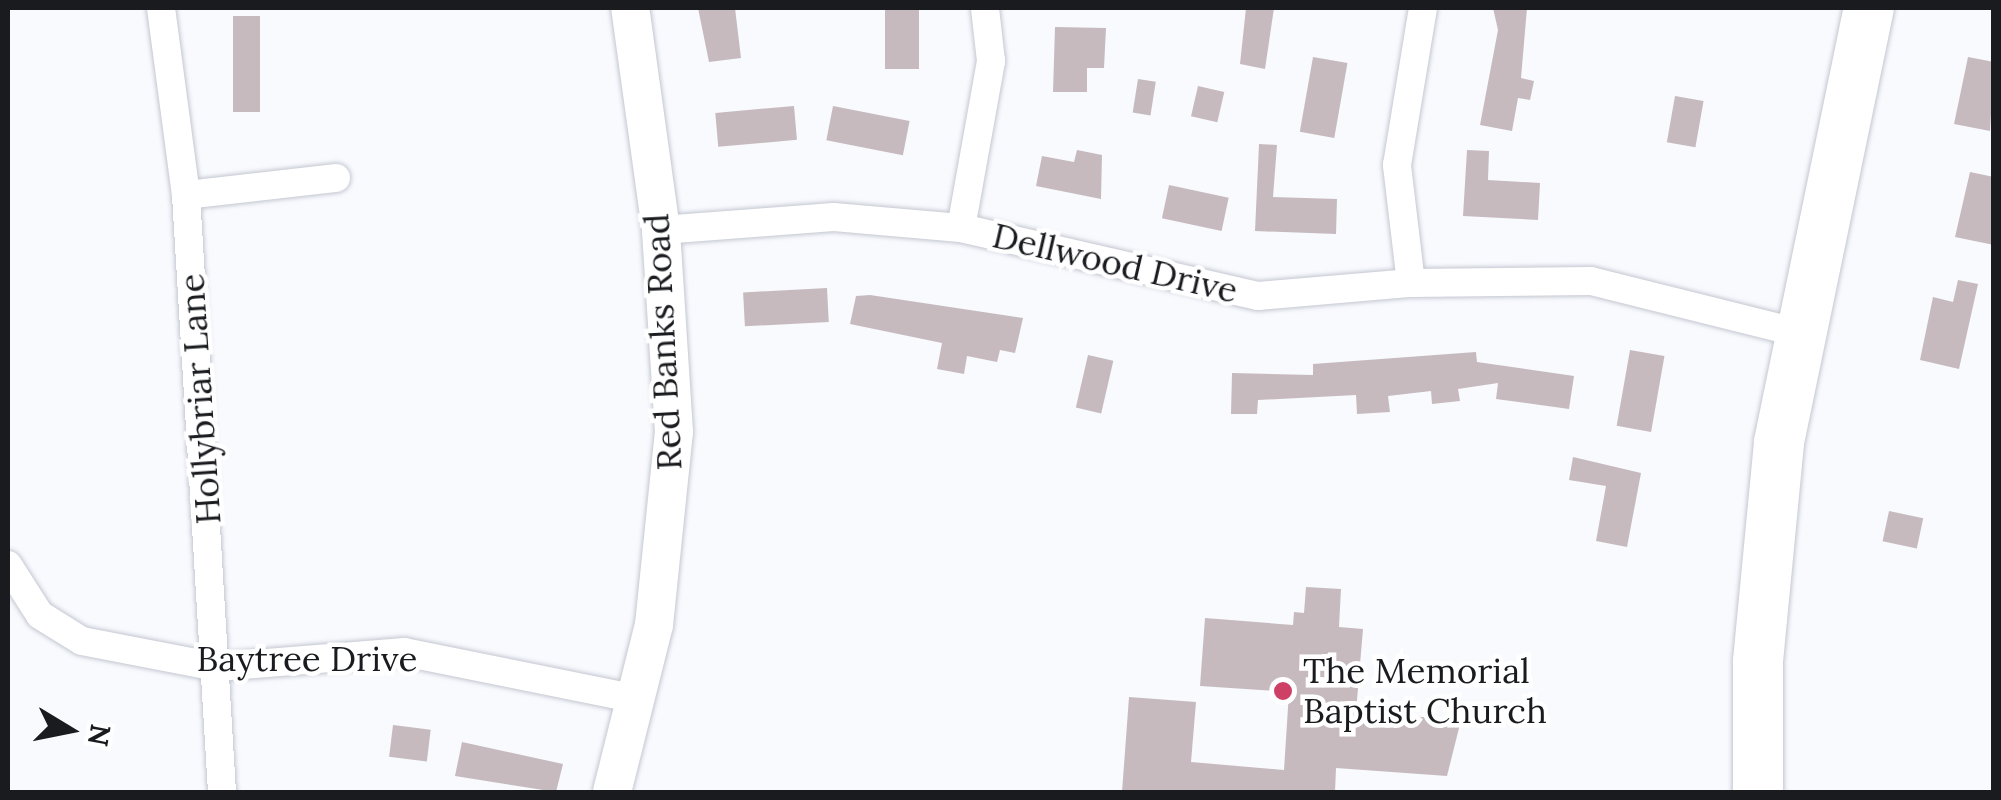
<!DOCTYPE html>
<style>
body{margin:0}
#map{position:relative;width:2001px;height:800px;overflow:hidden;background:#f8fafe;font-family:Lora,serif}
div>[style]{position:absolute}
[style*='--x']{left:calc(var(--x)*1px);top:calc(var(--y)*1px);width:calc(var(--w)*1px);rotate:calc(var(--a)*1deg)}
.building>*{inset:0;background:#c6babe;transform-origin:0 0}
.roads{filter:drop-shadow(0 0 2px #c4c7d1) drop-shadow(0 0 2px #c4c7d1)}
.street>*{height:28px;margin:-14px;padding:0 14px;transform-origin:14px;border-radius:14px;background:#fff}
.secondary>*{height:38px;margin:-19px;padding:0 19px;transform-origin:19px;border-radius:19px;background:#fff}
.highway>*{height:50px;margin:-25px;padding:0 25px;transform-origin:25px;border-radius:25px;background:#fff}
.dots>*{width:28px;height:28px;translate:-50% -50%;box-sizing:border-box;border:5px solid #fff;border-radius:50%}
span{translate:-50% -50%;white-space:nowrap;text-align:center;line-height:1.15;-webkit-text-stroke:9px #fff;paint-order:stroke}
.street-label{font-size:35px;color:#1a1b1f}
.poi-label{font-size:35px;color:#1a1b1f}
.left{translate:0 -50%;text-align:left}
.frame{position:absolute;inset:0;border:10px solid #1a1b1f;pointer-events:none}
.north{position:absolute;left:20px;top:680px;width:100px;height:100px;-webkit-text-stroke:8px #fff;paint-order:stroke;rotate:100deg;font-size:28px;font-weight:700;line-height:40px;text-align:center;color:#1a1b1f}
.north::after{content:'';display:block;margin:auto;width:35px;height:45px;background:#1a1b1f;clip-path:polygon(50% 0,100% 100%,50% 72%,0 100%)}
</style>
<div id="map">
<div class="building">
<div style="clip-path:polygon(698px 8px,735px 8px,741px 58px,709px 62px)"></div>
<div style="left:885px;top:8px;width:34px;height:61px"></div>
<div style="clip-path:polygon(1246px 8px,1274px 8px,1265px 69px,1240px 64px)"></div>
<div style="clip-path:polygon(1493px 8px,1527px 8px,1521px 78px,1534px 81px,1530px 100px,1518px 98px,1512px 131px,1480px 125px,1498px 30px)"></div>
<div style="left:260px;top:16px;width:96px;height:27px;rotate:90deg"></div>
<div style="clip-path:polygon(1055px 27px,1106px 28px,1104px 68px,1087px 68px,1087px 92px,1053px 92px)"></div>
<div style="left:1313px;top:57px;width:35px;height:76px;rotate:10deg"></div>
<div style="clip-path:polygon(1968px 57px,1994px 62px,1990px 131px,1954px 124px)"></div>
<div style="left:1138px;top:79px;width:18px;height:34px;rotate:9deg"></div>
<div style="left:1198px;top:86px;width:27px;height:31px;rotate:13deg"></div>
<div style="left:1675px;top:96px;width:29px;height:47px;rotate:10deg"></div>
<div style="left:794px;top:106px;width:34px;height:79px;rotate:85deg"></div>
<div style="left:833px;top:106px;width:78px;height:35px;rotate:11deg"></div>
<div style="clip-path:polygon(1259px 144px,1277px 145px,1273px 197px,1337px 199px,1336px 234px,1255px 231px)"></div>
<div style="clip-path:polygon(1077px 150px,1102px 155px,1101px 199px,1036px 186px,1042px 156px,1074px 162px)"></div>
<div style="clip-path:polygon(1467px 150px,1489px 151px,1488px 180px,1540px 183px,1538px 220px,1463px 216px)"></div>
<div style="clip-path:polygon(1970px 172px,1994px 177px,1994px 245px,1955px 237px)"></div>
<div style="left:1169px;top:185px;width:61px;height:34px;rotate:12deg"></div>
<div style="clip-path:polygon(1958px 280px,1978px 284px,1959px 369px,1920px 360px,1933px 297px,1953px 302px)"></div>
<div style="left:827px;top:288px;width:34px;height:84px;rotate:87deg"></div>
<div style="clip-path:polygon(870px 295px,1023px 318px,1015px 353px,1000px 350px,997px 362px,967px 356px,964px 374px,937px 369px,942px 343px,850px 324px,856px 296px)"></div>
<div style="left:1630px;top:350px;width:35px;height:77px;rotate:10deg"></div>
<div style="clip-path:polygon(1476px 352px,1477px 362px,1574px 376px,1569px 409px,1496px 399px,1498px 383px,1458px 389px,1460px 401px,1432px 404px,1431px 391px,1388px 396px,1390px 412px,1357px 414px,1356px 395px,1258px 400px,1257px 414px,1231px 414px,1232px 373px,1313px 375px,1313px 364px)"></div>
<div style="left:1088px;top:355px;width:26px;height:54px;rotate:13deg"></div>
<div style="clip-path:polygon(1573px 457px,1641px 473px,1627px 547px,1596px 541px,1606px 486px,1569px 480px)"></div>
<div style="left:1889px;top:511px;width:35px;height:31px;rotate:12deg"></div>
<div style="clip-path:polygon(1306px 587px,1341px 589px,1339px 627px,1363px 629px,1356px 712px,1461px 720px,1447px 776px,1336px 768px,1335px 792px,1122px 792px,1129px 697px,1196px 702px,1191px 762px,1284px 770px,1289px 692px,1200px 686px,1205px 618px,1293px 625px,1294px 612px,1304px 613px)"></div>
<div style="left:393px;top:725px;width:38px;height:32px;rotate:7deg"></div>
<div style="clip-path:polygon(462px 742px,563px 764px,556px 792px,455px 776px)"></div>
</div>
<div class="roads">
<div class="street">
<div style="--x:161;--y:8;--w:189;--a:82.4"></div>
<div style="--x:186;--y:195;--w:598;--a:86.55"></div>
<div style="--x:186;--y:195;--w:151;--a:-6.5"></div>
<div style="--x:961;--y:228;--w:170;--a:-79.8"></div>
<div style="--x:991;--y:61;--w:53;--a:-96.5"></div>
<div style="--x:661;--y:230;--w:173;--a:-4.3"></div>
<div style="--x:834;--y:217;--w:127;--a:5"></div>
<div style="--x:961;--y:228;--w:305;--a:12.9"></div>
<div style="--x:1258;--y:296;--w:154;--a:-4.9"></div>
<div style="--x:1411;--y:283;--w:180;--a:-0.6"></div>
<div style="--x:1591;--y:281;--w:219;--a:14"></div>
<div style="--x:1411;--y:283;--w:119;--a:-96.8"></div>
<div style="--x:1397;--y:165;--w:159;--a:-80.6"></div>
<div style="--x:8;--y:565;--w:59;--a:57.4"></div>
<div style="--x:40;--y:615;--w:49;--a:31.8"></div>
<div style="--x:82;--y:641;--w:137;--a:10.9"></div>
<div style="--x:217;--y:667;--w:188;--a:-4.6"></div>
<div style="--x:404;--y:652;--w:239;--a:11.4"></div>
</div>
<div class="secondary">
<div style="--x:612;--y:792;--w:172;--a:-75.9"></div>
<div style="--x:654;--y:625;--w:194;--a:-84.1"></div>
<div style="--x:674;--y:432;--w:202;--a:-93.7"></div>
<div style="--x:661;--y:230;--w:224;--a:-97.9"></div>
</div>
<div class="highway">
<div style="--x:1758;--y:792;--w:131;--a:-90"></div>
<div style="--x:1758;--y:661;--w:220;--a:-84.5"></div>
<div style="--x:1779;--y:442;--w:443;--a:-78.3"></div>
</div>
</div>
<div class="dots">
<div style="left:1283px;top:691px;background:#cf4067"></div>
</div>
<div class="street-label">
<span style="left:1115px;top:263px;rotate:13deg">Dellwood Drive</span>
<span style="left:663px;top:342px;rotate:-93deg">Red Banks Road</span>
<span style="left:200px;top:399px;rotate:-94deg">Hollybriar Lane</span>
<span style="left:307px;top:659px">Baytree Drive</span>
</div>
<div class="poi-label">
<span class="left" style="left:1303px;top:691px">The Memorial<br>Baptist Church</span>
</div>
<div class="frame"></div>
<div class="north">N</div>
</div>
